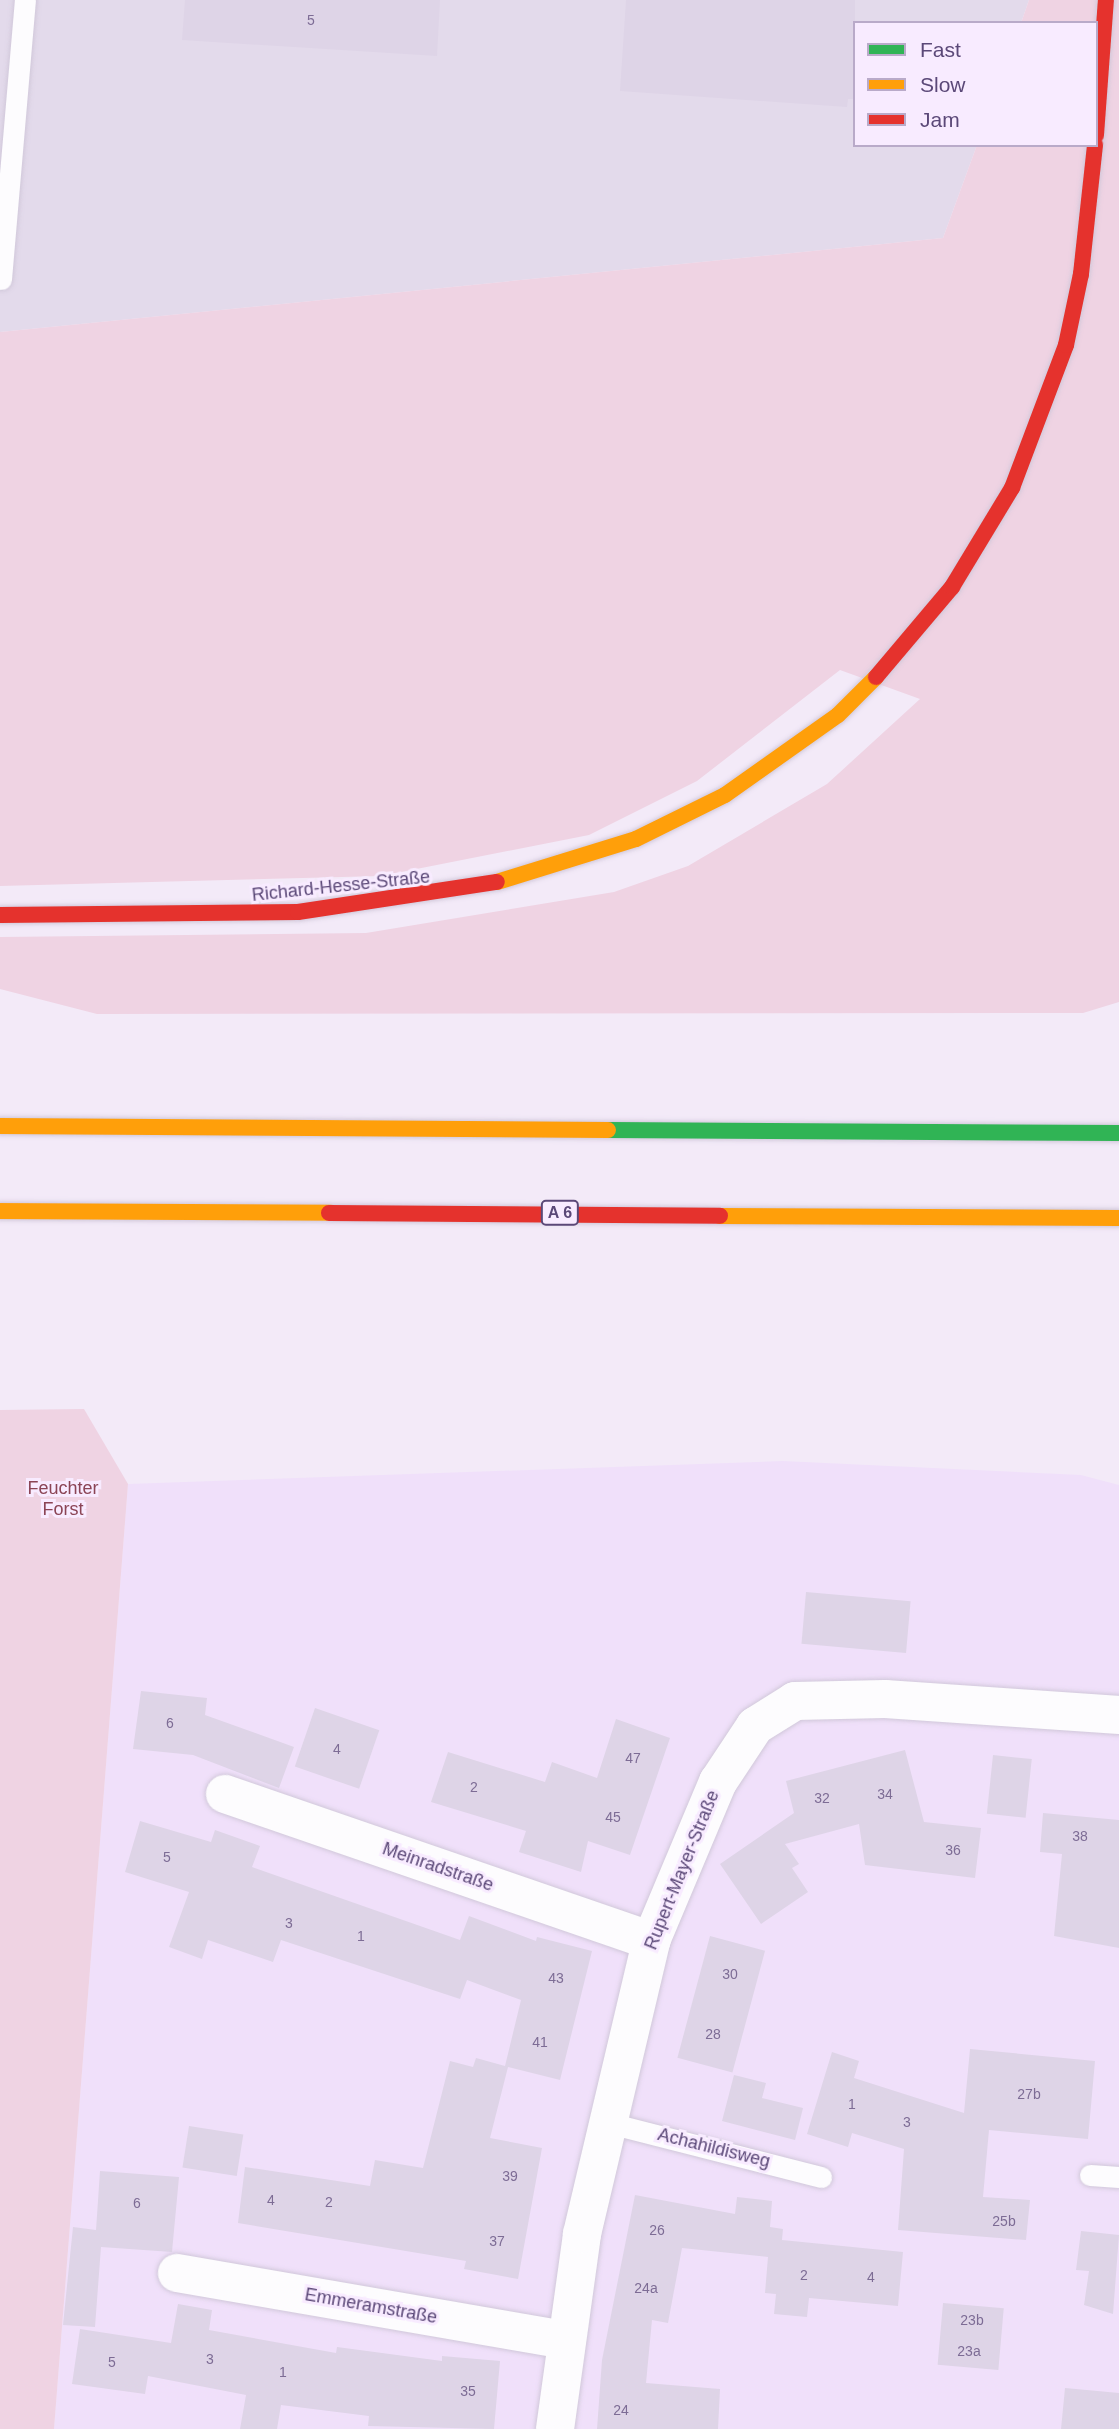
<!DOCTYPE html>
<meta charset="utf-8">
<style>
body{margin:0}
#map{position:relative;width:1119px;height:2429px;overflow:hidden;background:#f3eaf8;font-family:Arial,sans-serif}
div>[style]{position:absolute}
[style*='--x']{left:calc(var(--x)*1px);top:calc(var(--y)*1px);width:calc(var(--w)*1px);rotate:calc(var(--a)*1deg)}
.residential>*{inset:0;background:#f0e0fa}
.industrial>*{inset:0;background:#e3daeb}
.green>*{inset:0;background:#efd3e3}
.building>*{inset:0;background:#ded4e7;transform-origin:0 0}
.roads{filter:drop-shadow(0 0 2px #d1c8da) drop-shadow(0 0 2px #d1c8da)}
.lane>*{height:21px;margin:-10.5px;padding:0 10.5px;transform-origin:10.5px;border-radius:10.5px;background:#fdfcfe}
.street>*{height:38px;margin:-19px;padding:0 19px;transform-origin:19px;border-radius:19px;background:#fdfcfe}
.fast>*{height:16px;margin:-8px;padding:0 8px;transform-origin:8px;border-radius:8px;background:#30b455}
.slow>*{height:16px;margin:-8px;padding:0 8px;transform-origin:8px;border-radius:8px;background:#ff9f0a}
.jam>*{height:16px;margin:-8px;padding:0 8px;transform-origin:8px;border-radius:8px;background:#e5322d}
span{translate:-50% -50%;white-space:nowrap;text-align:center;line-height:1.15;-webkit-text-stroke:6px #f8ebff;paint-order:stroke}
.number-label{font-size:14px;color:#7d6c95}
.number-label span{-webkit-text-stroke-width:0}
.shield-label span{padding:2px 5px;background:#f8ebff;border:2px solid;border-radius:5px;-webkit-text-stroke-width:0}
.shield-label{font-size:16px;color:#5b4878;font-weight:700}
.street-label{font-size:18px;color:#5b4878}
.park-label{font-size:18px;color:#8b4455}
.legend{position:absolute;left:853px;top:21px;width:245px;height:126px;box-sizing:border-box;background:#f8ebff;border:2px solid #b9aac9;margin:0;padding:9px 12px;list-style:none;font-size:21px;color:#5b4878}
.legend li{display:flex;align-items:center;gap:14px;height:35px}
.legend b{width:35px;border:2px solid #b9aac9}
</style>
<div id="map">
<div class="residential">
<div style="clip-path:polygon(783px 1461px,1081px 1475px,1119px 1485px,1119px 2429px,54px 2429px,128px 1484px)"></div>
</div>
<div class="industrial">
<div style="clip-path:polygon(0 0,1029px 0,1021px 23px,855px 23px,855px 145px,977px 145px,943px 238px,0 332px)"></div>
</div>
<div class="green">
<div style="clip-path:polygon(1029px 0,1119px 0,1119px 1002px,1083px 1013px,97px 1014px,0 989px,0 937px,366px 933px,614px 892px,688px 866px,827px 784px,920px 699px,840px 670px,697px 781px,589px 835px,381px 876px,0 886px,0 332px,943px 238px,977px 145px,1096px 145px,1096px 23px,1021px 23px)"></div>
<div style="clip-path:polygon(84px 1409px,128px 1484px,54px 2429px,0 2429px,0 1410px)"></div>
</div>
<div class="building">
<div style="clip-path:polygon(185px 0,440px 0,437px 56px,182px 40px)"></div>
<div style="clip-path:polygon(626px 0,855px 0,855px 99px,848px 99px,847px 107px,620px 91px)"></div>
<div style="left:806px;top:1592px;width:105px;height:52px;rotate:5deg"></div>
<div style="clip-path:polygon(141px 1691px,207px 1698px,205px 1715px,294px 1747px,279px 1788px,193px 1755px,133px 1749px)"></div>
<div style="left:315px;top:1708px;width:68px;height:62px;rotate:19deg"></div>
<div style="clip-path:polygon(616px 1719px,670px 1738px,630px 1855px,588px 1841px,581px 1872px,519px 1852px,526px 1831px,431px 1802px,448px 1752px,545px 1782px,552px 1762px,597px 1778px)"></div>
<div style="clip-path:polygon(905px 1750px,924px 1822px,981px 1828px,975px 1878px,865px 1865px,859px 1824px,785px 1844px,799px 1864px,792px 1868px,808px 1892px,761px 1924px,720px 1864px,794px 1813px,786px 1781px)"></div>
<div style="left:993px;top:1755px;width:39px;height:59px;rotate:6deg"></div>
<div style="clip-path:polygon(1043px 1813px,1119px 1820px,1119px 1948px,1054px 1936px,1062px 1854px,1040px 1852px)"></div>
<div style="clip-path:polygon(140px 1821px,211px 1842px,215px 1830px,260px 1846px,252px 1867px,460px 1940px,469px 1916px,536px 1941px,537px 1937px,592px 1951px,560px 2080px,508px 2067px,490px 2138px,542px 2148px,518px 2279px,464px 2269px,466px 2261px,238px 2223px,245px 2167px,370px 2186px,375px 2160px,423px 2168px,450px 2061px,473px 2067px,476px 2058px,505px 2066px,521px 2000px,467px 1980px,460px 1999px,281px 1940px,273px 1962px,208px 1940px,202px 1959px,169px 1947px,189px 1892px,125px 1872px)"></div>
<div style="left:710px;top:1936px;width:57px;height:126px;rotate:15deg"></div>
<div style="clip-path:polygon(970px 2049px,1095px 2061px,1088px 2139px,989px 2130px,983px 2197px,1030px 2200px,1026px 2240px,898px 2230px,904px 2149px,852px 2133px,848px 2147px,807px 2134px,832px 2052px,859px 2061px,854px 2078px,964px 2113px)"></div>
<div style="clip-path:polygon(734px 2075px,766px 2083px,762px 2098px,803px 2108px,795px 2140px,722px 2121px)"></div>
<div style="left:189px;top:2126px;width:55px;height:42px;rotate:9deg"></div>
<div style="clip-path:polygon(100px 2171px,179px 2177px,172px 2252px,101px 2247px,95px 2327px,63px 2325px,73px 2227px,96px 2230px)"></div>
<div style="clip-path:polygon(635px 2195px,735px 2214px,737px 2197px,772px 2201px,770px 2227px,783px 2229px,782px 2240px,903px 2252px,898px 2306px,809px 2298px,807px 2317px,774px 2314px,776px 2294px,765px 2293px,768px 2257px,682px 2248px,668px 2323px,652px 2320px,646px 2383px,720px 2389px,718px 2429px,597px 2429px,602px 2360px)"></div>
<div style="clip-path:polygon(1081px 2231px,1119px 2235px,1113px 2314px,1084px 2305px,1089px 2271px,1076px 2270px)"></div>
<div style="left:943px;top:2303px;width:61px;height:62px;rotate:5deg"></div>
<div style="clip-path:polygon(178px 2304px,212px 2310px,209px 2330px,336px 2353px,337px 2347px,442px 2361px,442px 2356px,500px 2361px,494px 2429px,368px 2426px,369px 2416px,281px 2405px,277px 2429px,240px 2429px,246px 2395px,148px 2376px,145px 2394px,72px 2384px,80px 2329px,171px 2343px)"></div>
<div style="clip-path:polygon(1065px 2388px,1119px 2393px,1119px 2429px,1061px 2429px)"></div>
</div>
<div class="roads">
<div class="lane">
<div style="--x:1;--y:279;--w:280;--a:-85.1"></div>
<div style="--x:605;--y:2122;--w:223;--a:14.3"></div>
<div style="--x:1090;--y:2175;--w:29;--a:4"></div>
</div>
<div class="street">
<div style="--x:225;--y:1794;--w:451;--a:19"></div>
<div style="--x:177;--y:2273;--w:393;--a:9.8"></div>
<div style="--x:555;--y:2429;--w:197;--a:-82.1"></div>
<div style="--x:582;--y:2234;--w:301;--a:-76.7"></div>
<div style="--x:651;--y:1941;--w:173;--a:-67.2"></div>
<div style="--x:718;--y:1782;--w:67;--a:-56.5"></div>
<div style="--x:755;--y:1726;--w:47;--a:-32"></div>
<div style="--x:795;--y:1701;--w:90;--a:-1.3"></div>
<div style="--x:885;--y:1699;--w:235;--a:3.9"></div>
</div>
<div class="fast">
<div style="--x:608;--y:1130;--w:511;--a:0.34"></div>
</div>
<div class="slow">
<div style="--x:497;--y:882;--w:145;--a:-17.2"></div>
<div style="--x:636;--y:839;--w:99;--a:-26.3"></div>
<div style="--x:725;--y:795;--w:138;--a:-35.3"></div>
<div style="--x:838;--y:715;--w:54;--a:-45"></div>
<div style="--x:0;--y:1126;--w:608;--a:0.38"></div>
<div style="--x:0;--y:1211;--w:329;--a:0.3"></div>
<div style="--x:720;--y:1216;--w:399;--a:0.3"></div>
</div>
<div class="jam">
<div style="--x:1096;--y:135;--w:135;--a:-85.8"></div>
<div style="--x:876;--y:677;--w:118;--a:-49.8"></div>
<div style="--x:952;--y:587;--w:116;--a:-58.8"></div>
<div style="--x:1012;--y:488;--w:153;--a:-69.3"></div>
<div style="--x:1066;--y:345;--w:73;--a:-78.1"></div>
<div style="--x:1081;--y:274;--w:130;--a:-83.8"></div>
<div style="--x:0;--y:915;--w:298;--a:-0.6"></div>
<div style="--x:298;--y:912;--w:201;--a:-8.6"></div>
<div style="--x:329;--y:1213;--w:391;--a:0.4"></div>
</div>
</div>
<div class="number-label">
<span style="left:311px;top:20px">5</span>
<span style="left:170px;top:1723px">6</span>
<span style="left:337px;top:1749px">4</span>
<span style="left:633px;top:1758px">47</span>
<span style="left:474px;top:1787px">2</span>
<span style="left:885px;top:1794px">34</span>
<span style="left:822px;top:1798px">32</span>
<span style="left:613px;top:1817px">45</span>
<span style="left:1080px;top:1836px">38</span>
<span style="left:953px;top:1850px">36</span>
<span style="left:167px;top:1857px">5</span>
<span style="left:289px;top:1923px">3</span>
<span style="left:361px;top:1936px">1</span>
<span style="left:730px;top:1974px">30</span>
<span style="left:556px;top:1978px">43</span>
<span style="left:713px;top:2034px">28</span>
<span style="left:540px;top:2042px">41</span>
<span style="left:1029px;top:2094px">27b</span>
<span style="left:852px;top:2104px">1</span>
<span style="left:907px;top:2122px">3</span>
<span style="left:510px;top:2176px">39</span>
<span style="left:271px;top:2200px">4</span>
<span style="left:329px;top:2202px">2</span>
<span style="left:137px;top:2203px">6</span>
<span style="left:1004px;top:2221px">25b</span>
<span style="left:657px;top:2230px">26</span>
<span style="left:497px;top:2241px">37</span>
<span style="left:804px;top:2275px">2</span>
<span style="left:871px;top:2277px">4</span>
<span style="left:646px;top:2288px">24a</span>
<span style="left:972px;top:2320px">23b</span>
<span style="left:969px;top:2351px">23a</span>
<span style="left:210px;top:2359px">3</span>
<span style="left:112px;top:2362px">5</span>
<span style="left:283px;top:2372px">1</span>
<span style="left:468px;top:2391px">35</span>
<span style="left:621px;top:2410px">24</span>
</div>
<div class="shield-label">
<span style="left:560px;top:1213px">A 6</span>
</div>
<div class="street-label">
<span style="left:341px;top:886px;rotate:-6deg">Richard-Hesse-Straße</span>
<span style="left:438px;top:1867px;rotate:19deg">Meinradstraße</span>
<span style="left:682px;top:1870px;rotate:-68deg">Rupert-Mayer-Straße</span>
<span style="left:714px;top:2148px;rotate:14deg">Achahildisweg</span>
<span style="left:371px;top:2306px;rotate:10deg">Emmeramstraße</span>
</div>
<div class="park-label">
<span style="left:63px;top:1499px">Feuchter<br>Forst</span>
</div>
<ul class="legend">
<li><b style="height:9px;background:#30b455"></b>Fast</li>
<li><b style="height:9px;background:#ff9f0a"></b>Slow</li>
<li><b style="height:9px;background:#e5322d"></b>Jam</li>
</ul>
</div>
